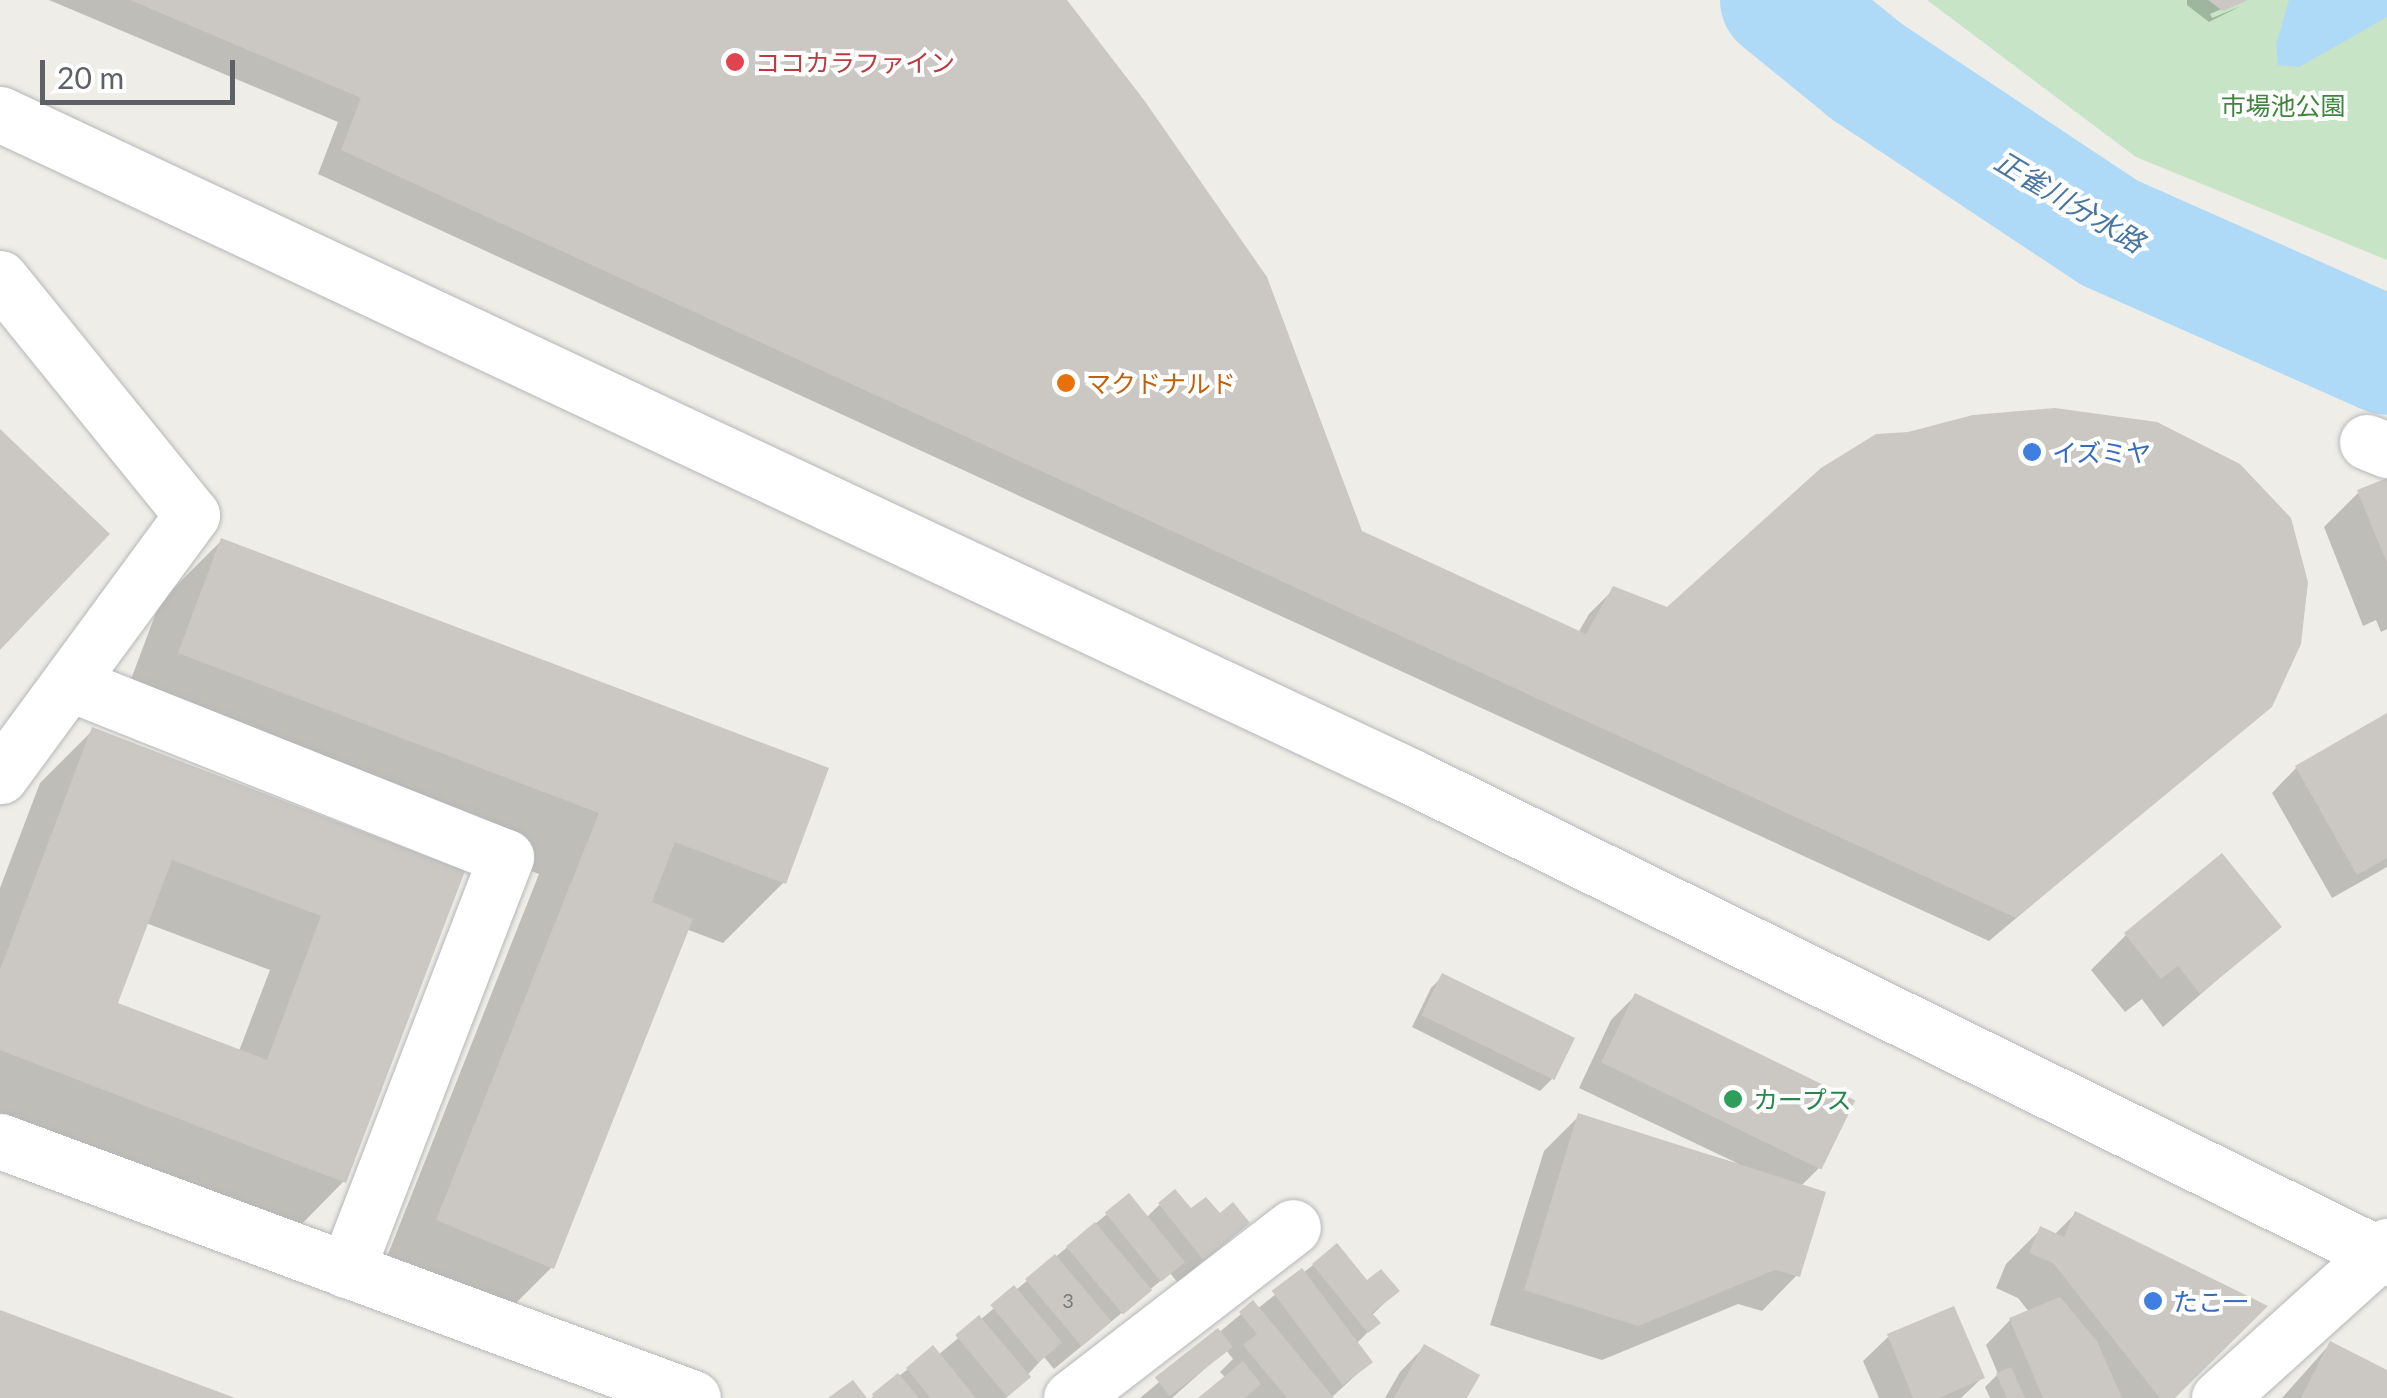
<!DOCTYPE html>
<meta charset="utf-8">
<style>
body{margin:0}
#map{position:relative;width:2387px;height:1398px;overflow:hidden;background:#efede7;font-family:Lato,"Noto Sans JP",sans-serif}
div>[style]{position:absolute}
[style*='--x']{left:calc(var(--x)*1px);top:calc(var(--y)*1px);width:calc(var(--w)*1px);rotate:calc(var(--a)*1deg)}
.green>*{inset:0;background:#c7e4c6}
.water>*{inset:0;background:#afdaf7}
.shadow>*{inset:0;background:#0003}
.river>*{height:118px;margin:-59px;padding:0 59px;transform-origin:59px;border-radius:59px;background:#afdaf7}
.building>*{inset:0;background:#cbc8c4;transform-origin:0 0}
.roads{filter:drop-shadow(0 0 2px #b4b7ba) drop-shadow(0 0 2px #b4b7ba)}
.street>*{height:55px;margin:-27.5px;padding:0 27.5px;transform-origin:27.5px;border-radius:27.5px;background:#fff}
.secondary>*{height:55px;margin:-27.5px;padding:0 27.5px;transform-origin:27.5px;border-radius:27.5px;background:#fff}
.dots>*{width:28px;height:28px;translate:-50% -50%;box-sizing:border-box;border:5px solid #fff;border-radius:50%}
span{translate:-50% -50%;white-space:nowrap;text-align:center;line-height:1.15;-webkit-text-stroke:8px #fff;paint-order:stroke}
.number-label{font-size:20px;color:#797c7e}
.number-label span{-webkit-text-stroke-width:0}
.health-label{font-size:25px;color:#be3a42}
.left{translate:0 -50%;text-align:left}
.park-label{font-size:25px;color:#3f843f}
.food-label{font-size:25px;color:#c56008}
.shop-label{font-size:25px;color:#366cbe}
.leisure-label{font-size:25px;color:#27864d}
.water-label{font-size:28px;color:#4976a0;font-style:italic}
.scale{position:absolute;left:40px;top:60px;width:195px;height:45px;box-sizing:border-box;border:5px solid #5e6266;border-top:0;padding-left:12px;font-size:30px;line-height:35px;white-space:nowrap;color:#5e6266;-webkit-text-stroke:8px #fff;paint-order:stroke}
</style>
<div id="map">
<div class="green">
<div style="clip-path:polygon(1927px 0,2387px 0,2387px 260px,2136px 157px)"></div>
</div>
<div class="water">
<div style="clip-path:polygon(2289px 0,2387px 0,2387px 17px,2299px 67px,2278px 65px,2276px 44px)"></div>
</div>
<div class="shadow">
<div style="clip-path:polygon(49px 0,1064px 0,1360px 533px,1578px 633px,1589px 614px,1614px 589px,1668px 610px,2270px 705px,1989px 941px,318px 174px,338px 122px)"></div>
<div style="clip-path:polygon(2187px 0,2242px 0,2210px 14px,2212px 18px,2241px 6px,2209px 22px,2187px 5px)"></div>
<div style="clip-path:polygon(2387px 481px,2387px 629px,2381px 632px,2376px 620px,2363px 626px,2324px 527px,2359px 492px)"></div>
<div style="clip-path:polygon(221px 541px,784px 882px,723px 943px,686px 929px,552px 1267px,491px 1328px,377px 1282px,539px 874px,118px 714px,160px 602px)"></div>
<div style="clip-path:polygon(2387px 716px,2387px 867px,2332px 898px,2272px 793px,2296px 768px)"></div>
<div style="clip-path:polygon(evenodd,93px 730px,462px 873px,344px 1181px,291px 1235px,0 1123px,0 888px,40px 783px,93px 730px,146px 923px,270px 970px,239px 1051px,115px 1004px,146px 923px)"></div>
<div style="clip-path:polygon(2278px 927px,2163px 1027px,2142px 999px,2125px 1012px,2091px 970px,2126px 935px)"></div>
<div style="clip-path:polygon(1443px 976px,1552px 1079px,1540px 1091px,1412px 1027px,1431px 988px)"></div>
<div style="clip-path:polygon(1635px 996px,1821px 1166px,1800px 1187px,1797px 1275px,1762px 1311px,1738px 1304px,1602px 1360px,1490px 1325px,1544px 1151px,1579px 1116px,1739px 1164px,1579px 1088px,1611px 1020px)"></div>
<div style="clip-path:polygon(1159px 1205px,1246px 1223px,1178px 1283px,1170px 1273px,1054px 1369px,1044px 1357px,1006px 1398px,871px 1398px,908px 1369px,938px 1355px,1107px 1214px,1146px 1218px)"></div>
<div style="clip-path:polygon(2075px 1214px,2172px 1398px,1990px 1398px,1985px 1387px,1998px 1374px,1986px 1345px,2010px 1320px,2029px 1312px,2018px 1298px,1996px 1288px,2006px 1264px,2041px 1229px,2054px 1235px)"></div>
<div style="clip-path:polygon(1336px 1247px,1366px 1284px,1397px 1291px,1371px 1316px,1377px 1323px,1356px 1344px,1370px 1362px,1331px 1398px,1202px 1398px,1226px 1378px,1220px 1372px,1233px 1359px,1226px 1350px,1172px 1398px,1140px 1398px,1241px 1314px,1257px 1309px)"></div>
<div style="clip-path:polygon(1888px 1337px,1982px 1378px,1961px 1398px,1879px 1398px,1863px 1361px)"></div>
<div style="clip-path:polygon(2330px 1344px,2387px 1373px,2387px 1398px,2282px 1398px)"></div>
<div style="clip-path:polygon(1424px 1347px,1464px 1398px,1385px 1398px,1400px 1372px)"></div>
</div>
<div class="river">
<div style="--x:1779;--y:0;--w:112;--a:39.2"></div>
<div style="--x:1866;--y:71;--w:293;--a:33.6"></div>
<div style="--x:2110;--y:233;--w:303;--a:23.9"></div>
</div>
<div class="building">
<div style="clip-path:polygon(130px 0,1067px 0,1144px 100px,1267px 277px,1362px 531px,1586px 634px,1613px 586px,1667px 607px,1821px 468px,1876px 434px,1908px 432px,1973px 415px,2055px 408px,2157px 422px,2240px 464px,2291px 518px,2308px 582px,2301px 644px,2272px 707px,2016px 918px,341px 150px,361px 98px)"></div>
<div style="clip-path:polygon(2208px 0,2248px 0,2223px 11px)"></div>
<div style="clip-path:polygon(0 429px,110px 534px,0 650px)"></div>
<div style="clip-path:polygon(2387px 478px,2387px 563px,2357px 490px)"></div>
<div style="clip-path:polygon(221px 538px,829px 768px,786px 884px,675px 842px,652px 902px,693px 919px,554px 1269px,436px 1220px,599px 813px,178px 653px)"></div>
<div style="clip-path:polygon(2387px 713px,2387px 858px,2357px 875px,2295px 766px)"></div>
<div style="clip-path:polygon(evenodd,92px 727px,465px 871px,346px 1183px,0 1050px,0 970px,92px 727px,172px 860px,321px 916px,267px 1060px,118px 1003px,172px 860px)"></div>
<div style="clip-path:polygon(2222px 853px,2282px 927px,2200px 994px,2178px 966px,2161px 979px,2124px 933px)"></div>
<div style="left:1442px;top:973px;width:148px;height:47px;rotate:26deg"></div>
<div style="left:1635px;top:993px;width:245px;height:77px;rotate:26deg"></div>
<div style="clip-path:polygon(1578px 1113px,1826px 1192px,1800px 1277px,1775px 1270px,1638px 1326px,1524px 1290px)"></div>
<div style="clip-path:polygon(1175px 1189px,1191px 1208px,1206px 1197px,1220px 1213px,1233px 1202px,1250px 1223px,1204px 1261px,1158px 1203px)"></div>
<div style="left:1129px;top:1193px;width:89px;height:31px;rotate:51deg"></div>
<div style="clip-path:polygon(2075px 1211px,2268px 1306px,2175px 1398px,2160px 1398px,2053px 1263px,2029px 1253px,2040px 1226px,2064px 1237px)"></div>
<div style="left:1095px;top:1222px;width:89px;height:38px;rotate:50deg"></div>
<div style="clip-path:polygon(1337px 1243px,1367px 1280px,1381px 1269px,1400px 1291px,1372px 1313px,1381px 1323px,1368px 1333px,1312px 1264px)"></div>
<div style="left:1055px;top:1254px;width:88px;height:39px;rotate:50deg"></div>
<div style="left:1302px;top:1268px;width:118px;height:38px;rotate:53deg"></div>
<div style="left:1014px;top:1285px;width:75px;height:31px;rotate:50deg"></div>
<div style="clip-path:polygon(2060px 1297px,2097px 1341px,2122px 1398px,2043px 1398px,2009px 1318px)"></div>
<div style="clip-path:polygon(1253px 1300px,1334px 1398px,1287px 1398px,1243px 1345px,1257px 1334px,1239px 1312px)"></div>
<div style="clip-path:polygon(1954px 1306px,1985px 1378px,1939px 1398px,1913px 1398px,1887px 1334px)"></div>
<div style="clip-path:polygon(0 1310px,235px 1398px,0 1398px)"></div>
<div style="left:979px;top:1315px;width:81px;height:31px;rotate:50deg"></div>
<div style="left:1218px;top:1328px;width:24px;height:80px;rotate:52deg"></div>
<div style="clip-path:polygon(2330px 1341px,2387px 1370px,2387px 1398px,2301px 1398px)"></div>
<div style="clip-path:polygon(1424px 1344px,1480px 1375px,1467px 1398px,1394px 1398px)"></div>
<div style="clip-path:polygon(933px 1345px,976px 1398px,931px 1398px,906px 1368px)"></div>
<div style="clip-path:polygon(1243px 1361px,1261px 1384px,1245px 1398px,1198px 1398px)"></div>
<div style="clip-path:polygon(2011px 1367px,2025px 1398px,2007px 1398px,1996px 1373px)"></div>
<div style="clip-path:polygon(898px 1373px,919px 1398px,875px 1398px,872px 1394px)"></div>
<div style="clip-path:polygon(853px 1380px,867px 1398px,828px 1398px)"></div>
</div>
<div class="roads">
<div class="street">
<div style="--x:0;--y:278;--w:305;--a:51"></div>
<div style="--x:192;--y:515;--w:324;--a:126.3"></div>
<div style="--x:2367;--y:442;--w:22;--a:22"></div>
<div style="--x:71;--y:684;--w:468;--a:21.7"></div>
<div style="--x:506;--y:857;--w:443;--a:111.1"></div>
<div style="--x:0;--y:1141;--w:739;--a:20.35"></div>
<div style="--x:1071;--y:1398;--w:280;--a:-37.6"></div>
<div style="--x:2219;--y:1398;--w:227;--a:-42.1"></div>
</div>
<div class="secondary">
<div style="--x:0;--y:114;--w:1560;--a:25.15"></div>
<div style="--x:1412;--y:777;--w:1087;--a:26.26"></div>
</div>
</div>
<div class="dots">
<div style="left:735px;top:62px;background:#e0444e"></div>
<div style="left:1066px;top:383px;background:#e8710a"></div>
<div style="left:2032px;top:452px;background:#3f7fe0"></div>
<div style="left:1733px;top:1099px;background:#2e9e5b"></div>
<div style="left:2153px;top:1301px;background:#3f7fe0"></div>
</div>
<div class="number-label">
<span style="left:1068px;top:1300px">3</span>
</div>
<div class="health-label">
<span class="left" style="left:755px;top:62px">ココカラファイン</span>
</div>
<div class="park-label">
<span style="left:2283px;top:105px">市場池公園</span>
</div>
<div class="food-label">
<span class="left" style="left:1086px;top:383px">マクドナルド</span>
</div>
<div class="shop-label">
<span class="left" style="left:2052px;top:452px">イズミヤ</span>
<span class="left" style="left:2173px;top:1301px">たこ一</span>
</div>
<div class="leisure-label">
<span class="left" style="left:1753px;top:1099px">カープス</span>
</div>
<div class="water-label">
<span style="left:2070px;top:201px;rotate:31deg">正雀川分水路</span>
</div>
<div class="scale">20 m</div>
</div>
